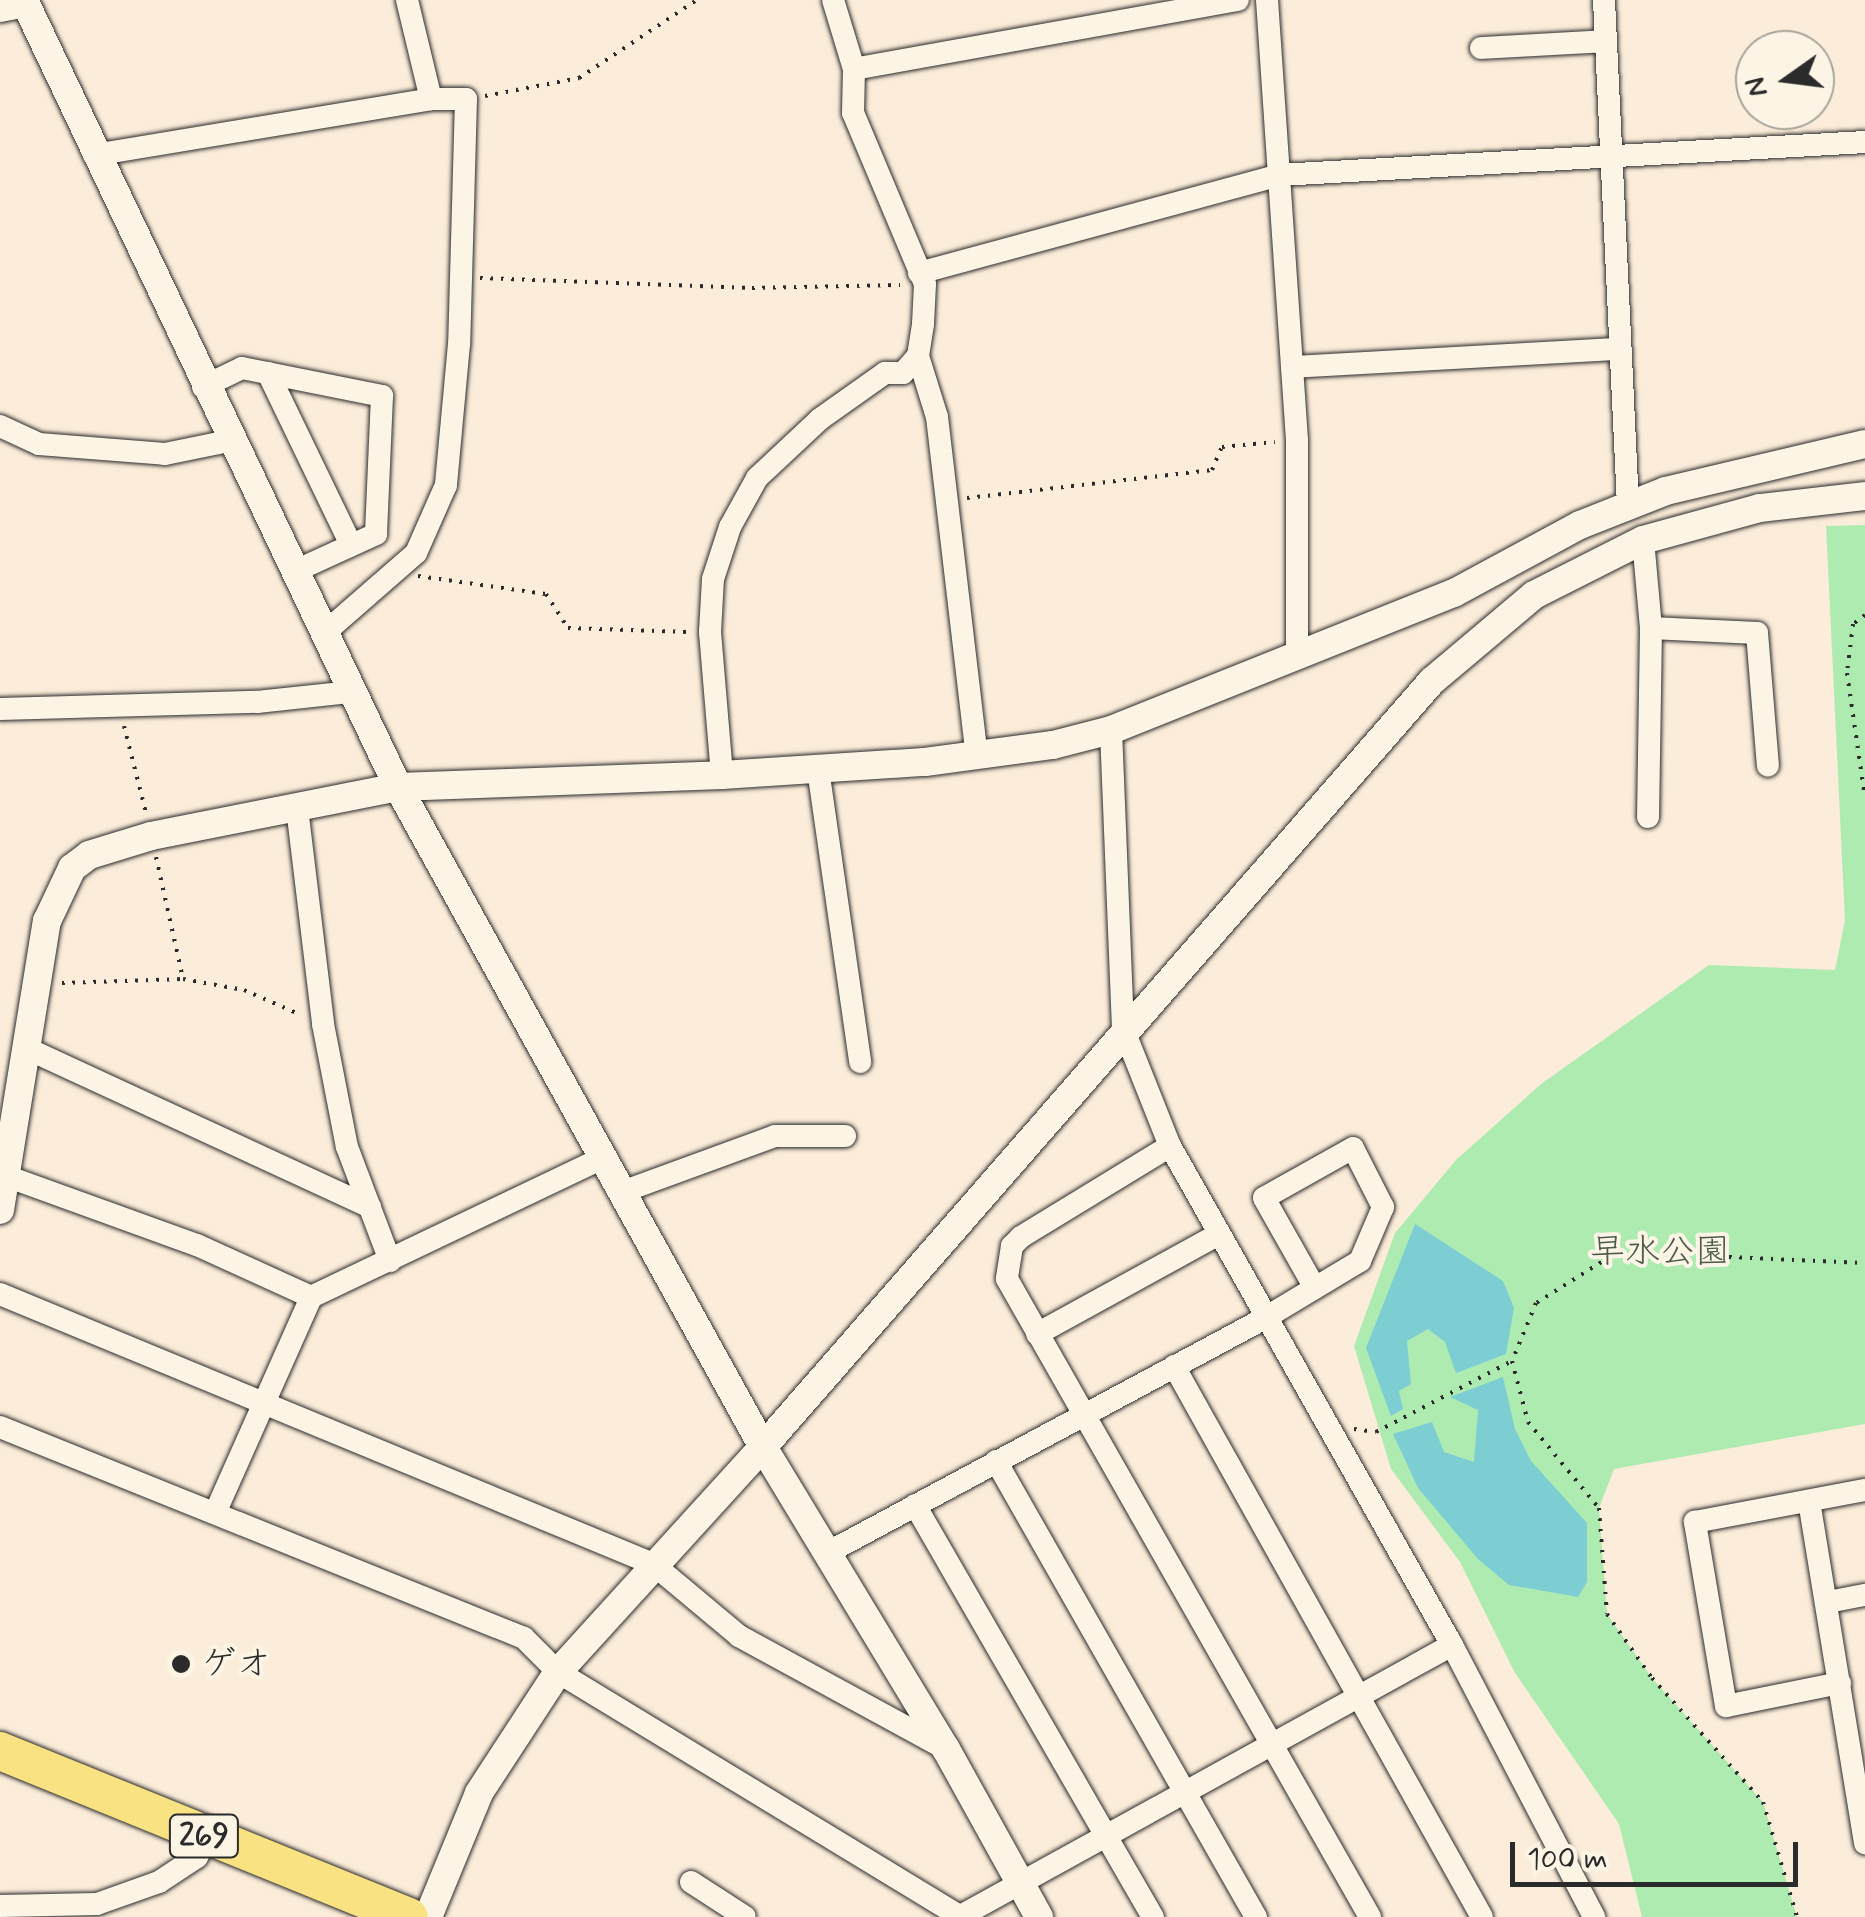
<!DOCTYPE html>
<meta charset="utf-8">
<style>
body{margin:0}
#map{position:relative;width:1865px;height:1917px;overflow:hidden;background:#fcedda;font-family:Mynerve,"Klee One",sans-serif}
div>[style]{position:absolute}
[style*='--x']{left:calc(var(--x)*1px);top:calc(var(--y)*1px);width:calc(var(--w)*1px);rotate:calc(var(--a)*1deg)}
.green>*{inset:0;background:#aeebb1}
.water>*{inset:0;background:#7cced3}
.path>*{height:4px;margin-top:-2px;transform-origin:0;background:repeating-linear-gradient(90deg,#2b2b2b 0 2.5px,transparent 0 10.5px)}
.roads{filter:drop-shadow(0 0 2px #2b2b2b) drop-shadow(0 0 2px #2b2b2b)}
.minor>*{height:22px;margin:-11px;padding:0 11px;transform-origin:11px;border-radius:11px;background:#fcf5e5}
.tertiary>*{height:28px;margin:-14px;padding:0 14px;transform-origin:14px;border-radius:14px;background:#fcf5e5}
.trunk>*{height:38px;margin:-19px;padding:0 19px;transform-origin:19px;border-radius:19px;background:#f8e281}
.dots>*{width:28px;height:28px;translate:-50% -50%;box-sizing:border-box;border:5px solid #fcf5e5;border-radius:50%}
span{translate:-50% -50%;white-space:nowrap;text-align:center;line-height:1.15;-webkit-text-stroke:8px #fcf5e5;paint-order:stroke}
.shield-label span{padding:2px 8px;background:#fcf5e5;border:2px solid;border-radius:8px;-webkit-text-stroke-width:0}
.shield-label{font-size:32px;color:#2b2b2b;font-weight:700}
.park-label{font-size:35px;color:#4c5b4c}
.poi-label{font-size:35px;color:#2b2b2b}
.left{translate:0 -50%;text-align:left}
.north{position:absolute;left:1735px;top:30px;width:100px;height:100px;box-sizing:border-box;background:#fcf5e5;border:2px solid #a8a49b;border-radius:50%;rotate:256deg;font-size:28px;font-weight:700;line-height:40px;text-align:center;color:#2b2b2b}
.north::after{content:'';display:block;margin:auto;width:35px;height:45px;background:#2b2b2b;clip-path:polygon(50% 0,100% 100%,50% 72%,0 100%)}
.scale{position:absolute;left:1510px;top:1842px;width:288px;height:45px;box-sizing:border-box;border:5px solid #2b2b2b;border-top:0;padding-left:12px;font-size:30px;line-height:35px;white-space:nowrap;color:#2b2b2b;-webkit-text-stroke:8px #fcf5e5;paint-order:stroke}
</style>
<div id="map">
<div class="green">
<div style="clip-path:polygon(1865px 525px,1865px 1424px,1614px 1469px,1599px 1508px,1607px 1614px,1652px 1678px,1763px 1802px,1797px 1917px,1642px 1917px,1619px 1824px,1515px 1673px,1460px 1562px,1391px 1469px,1354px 1346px,1395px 1233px,1456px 1160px,1541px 1084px,1709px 965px,1835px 970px,1845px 920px,1826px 526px)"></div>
</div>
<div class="water">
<div style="clip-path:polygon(1415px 1224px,1503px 1281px,1514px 1308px,1506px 1354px,1456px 1373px,1445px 1342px,1428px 1329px,1407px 1341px,1411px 1384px,1399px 1391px,1403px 1409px,1391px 1416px,1366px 1348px)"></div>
<div style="clip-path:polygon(1503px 1377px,1515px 1429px,1531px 1461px,1587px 1523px,1587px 1582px,1578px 1597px,1509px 1585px,1478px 1559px,1418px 1488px,1393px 1434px,1432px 1422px,1444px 1452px,1474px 1462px,1478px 1410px,1450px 1397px)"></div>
</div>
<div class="path">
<div style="--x:485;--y:96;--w:96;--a:-10.8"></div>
<div style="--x:579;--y:78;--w:141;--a:-33.5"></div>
<div style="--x:480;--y:278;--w:272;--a:2.1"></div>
<div style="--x:752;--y:288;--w:148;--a:-1.2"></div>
<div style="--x:967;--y:498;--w:247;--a:-6.5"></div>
<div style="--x:1212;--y:470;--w:25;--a:-67"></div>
<div style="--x:1222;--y:447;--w:53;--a:-5.4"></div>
<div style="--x:418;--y:576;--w:129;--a:8"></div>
<div style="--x:546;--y:594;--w:40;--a:57.1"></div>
<div style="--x:568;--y:628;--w:120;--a:1.9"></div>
<div style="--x:1865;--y:615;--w:15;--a:143"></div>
<div style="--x:1853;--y:624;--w:49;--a:97"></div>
<div style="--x:1847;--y:673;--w:126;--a:81.8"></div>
<div style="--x:124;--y:726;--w:90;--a:75.8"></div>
<div style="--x:156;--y:857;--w:125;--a:77.5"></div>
<div style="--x:62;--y:983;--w:121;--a:-1.9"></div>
<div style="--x:183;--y:979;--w:62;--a:10.2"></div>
<div style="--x:244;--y:990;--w:62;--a:23.7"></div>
<div style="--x:1619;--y:1251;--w:98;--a:147.9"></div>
<div style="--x:1536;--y:1303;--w:63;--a:112.5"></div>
<div style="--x:1512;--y:1361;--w:63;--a:75.3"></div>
<div style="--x:1528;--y:1422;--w:112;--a:50.5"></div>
<div style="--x:1599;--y:1508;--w:106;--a:85.7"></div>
<div style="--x:1607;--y:1614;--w:78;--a:54.9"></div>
<div style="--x:1652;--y:1678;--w:166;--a:48.2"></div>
<div style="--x:1763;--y:1802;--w:120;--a:73.5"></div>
<div style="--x:1708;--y:1256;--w:157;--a:2.6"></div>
<div style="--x:1354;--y:1429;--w:22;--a:8"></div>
<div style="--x:1376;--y:1432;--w:153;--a:-27.6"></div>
</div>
<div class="roads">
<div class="minor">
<div style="--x:407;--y:0;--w:102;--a:76.4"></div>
<div style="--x:1267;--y:0;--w:441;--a:86.1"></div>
<div style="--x:1297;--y:440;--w:216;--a:90"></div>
<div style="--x:1604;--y:0;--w:507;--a:87.28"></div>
<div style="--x:0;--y:11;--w:26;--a:-11"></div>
<div style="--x:1481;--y:48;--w:125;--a:-3.2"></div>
<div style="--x:854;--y:69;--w:390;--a:-10.2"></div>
<div style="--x:94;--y:155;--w:342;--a:-9.4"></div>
<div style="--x:431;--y:99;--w:35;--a:0"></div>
<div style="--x:466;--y:99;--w:245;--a:91.6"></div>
<div style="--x:459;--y:344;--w:142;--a:95.3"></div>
<div style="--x:446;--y:485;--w:74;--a:113.8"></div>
<div style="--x:416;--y:553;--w:123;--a:138.9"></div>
<div style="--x:919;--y:273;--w:373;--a:-15.2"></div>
<div style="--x:1279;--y:175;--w:587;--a:-3.22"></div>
<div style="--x:918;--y:356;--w:64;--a:72.7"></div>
<div style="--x:937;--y:417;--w:340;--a:83.3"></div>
<div style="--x:1292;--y:367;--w:326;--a:-3.2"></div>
<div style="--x:268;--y:373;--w:191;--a:64.2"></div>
<div style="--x:203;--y:387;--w:43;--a:-26"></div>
<div style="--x:242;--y:368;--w:143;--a:11.3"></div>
<div style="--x:382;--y:396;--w:138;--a:92.5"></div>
<div style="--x:376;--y:534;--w:91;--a:155.4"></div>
<div style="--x:0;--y:426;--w:43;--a:24.8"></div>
<div style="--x:39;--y:444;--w:126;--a:4.5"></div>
<div style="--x:165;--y:454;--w:65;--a:-11.5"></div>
<div style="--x:1643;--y:540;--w:88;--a:84.8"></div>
<div style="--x:1651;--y:628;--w:189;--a:90.9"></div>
<div style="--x:1651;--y:628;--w:106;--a:2.7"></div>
<div style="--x:1757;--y:633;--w:133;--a:85.3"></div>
<div style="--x:0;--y:709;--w:257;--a:-1.6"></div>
<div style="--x:257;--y:702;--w:95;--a:-6.1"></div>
<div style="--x:1111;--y:730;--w:298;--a:87.7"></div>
<div style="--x:1123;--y:1028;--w:127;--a:68.3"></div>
<div style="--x:1170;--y:1146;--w:573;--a:60.53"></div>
<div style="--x:1452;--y:1645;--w:307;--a:62.4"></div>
<div style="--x:818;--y:769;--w:296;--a:81.8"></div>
<div style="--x:722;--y:775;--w:144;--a:-94.8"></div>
<div style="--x:710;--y:632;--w:53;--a:-86.8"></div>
<div style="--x:713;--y:579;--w:55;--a:-71.9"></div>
<div style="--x:730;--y:527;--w:56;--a:-61.1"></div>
<div style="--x:757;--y:478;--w:86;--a:-43.1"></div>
<div style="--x:820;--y:419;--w:80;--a:-35.3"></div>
<div style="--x:885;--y:373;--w:18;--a:0"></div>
<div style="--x:903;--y:373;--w:23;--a:-49"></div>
<div style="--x:918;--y:356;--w:32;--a:-81"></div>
<div style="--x:923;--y:324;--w:40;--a:-87.1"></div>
<div style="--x:925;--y:284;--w:186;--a:-112.8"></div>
<div style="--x:853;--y:113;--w:44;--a:-88.7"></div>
<div style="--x:854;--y:69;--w:72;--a:-106.9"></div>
<div style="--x:297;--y:808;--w:218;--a:83.1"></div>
<div style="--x:323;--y:1024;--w:125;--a:79"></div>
<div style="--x:347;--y:1147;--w:122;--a:69.3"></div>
<div style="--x:28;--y:1049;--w:377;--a:24.8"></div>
<div style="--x:1170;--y:1146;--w:175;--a:148.6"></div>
<div style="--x:1021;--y:1237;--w:13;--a:135"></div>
<div style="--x:1012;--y:1246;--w:33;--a:99"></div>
<div style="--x:1007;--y:1279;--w:734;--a:60.36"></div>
<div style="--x:6;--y:1176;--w:203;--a:19.9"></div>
<div style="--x:197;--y:1245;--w:125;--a:24.5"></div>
<div style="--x:622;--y:1192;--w:163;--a:-20.1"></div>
<div style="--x:775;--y:1136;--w:70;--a:0"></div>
<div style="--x:0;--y:1294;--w:707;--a:22.46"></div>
<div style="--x:653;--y:1564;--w:112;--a:39.9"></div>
<div style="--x:739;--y:1636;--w:236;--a:28.6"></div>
<div style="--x:1037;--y:1334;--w:208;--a:-28.8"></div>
<div style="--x:1174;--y:1366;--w:631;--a:60.8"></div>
<div style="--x:0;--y:1427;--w:565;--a:21.93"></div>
<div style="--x:524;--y:1638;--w:48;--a:45"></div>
<div style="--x:558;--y:1672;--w:470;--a:31.3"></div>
<div style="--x:996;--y:1461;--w:525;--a:60.31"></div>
<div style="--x:1809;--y:1501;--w:347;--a:80.7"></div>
<div style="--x:915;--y:1505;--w:476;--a:60"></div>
<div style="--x:215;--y:1513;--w:236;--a:-66"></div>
<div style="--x:311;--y:1297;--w:323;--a:-25.5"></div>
<div style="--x:827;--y:1553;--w:497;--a:-28.2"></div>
<div style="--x:1265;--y:1318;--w:111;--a:-31"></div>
<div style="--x:1360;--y:1261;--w:59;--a:-66.9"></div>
<div style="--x:1383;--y:1207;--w:66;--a:-117"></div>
<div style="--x:1353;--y:1148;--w:102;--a:150.7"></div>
<div style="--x:1264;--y:1198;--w:103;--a:60.5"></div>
<div style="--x:1828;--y:1602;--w:38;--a:-11"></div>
<div style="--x:1840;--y:1683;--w:116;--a:168.6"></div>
<div style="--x:1726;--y:1706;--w:187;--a:-99.6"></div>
<div style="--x:1695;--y:1522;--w:173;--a:-10.7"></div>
<div style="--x:691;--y:1882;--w:64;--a:32.9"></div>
<div style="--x:0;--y:1906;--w:97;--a:-1.2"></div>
<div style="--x:97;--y:1904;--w:66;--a:-19.5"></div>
<div style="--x:159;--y:1882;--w:45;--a:-33.3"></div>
<div style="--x:197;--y:1857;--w:21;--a:-62"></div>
<div style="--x:959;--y:1917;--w:563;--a:-28.89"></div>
</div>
<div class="tertiary">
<div style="--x:24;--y:0;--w:871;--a:64.58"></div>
<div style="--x:398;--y:787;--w:754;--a:61.06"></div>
<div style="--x:763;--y:1447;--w:353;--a:58.8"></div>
<div style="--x:946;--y:1749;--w:192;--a:61"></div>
<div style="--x:0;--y:1210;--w:293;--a:-80.8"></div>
<div style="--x:47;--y:921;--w:59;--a:-64.7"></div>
<div style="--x:72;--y:868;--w:21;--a:-37"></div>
<div style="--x:89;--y:855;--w:65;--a:-17"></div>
<div style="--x:151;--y:836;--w:252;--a:-11.2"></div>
<div style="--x:398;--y:787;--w:324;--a:-2.1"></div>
<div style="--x:722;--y:775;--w:203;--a:-3.7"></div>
<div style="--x:925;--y:762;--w:129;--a:-7.6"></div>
<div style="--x:1053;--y:745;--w:60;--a:-14.5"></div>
<div style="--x:1111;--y:730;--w:369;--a:-21.8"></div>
<div style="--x:1454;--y:593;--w:143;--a:-28.4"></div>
<div style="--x:1580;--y:525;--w:92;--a:-21.6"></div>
<div style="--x:1666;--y:491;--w:204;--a:-13.3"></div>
<div style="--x:428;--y:1917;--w:134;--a:-67.6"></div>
<div style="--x:479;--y:1793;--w:145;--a:-56.9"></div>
<div style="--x:558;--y:1672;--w:304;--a:-47.7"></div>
<div style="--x:763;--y:1447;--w:1017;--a:-48.87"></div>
<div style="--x:1432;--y:681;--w:133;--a:-40.1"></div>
<div style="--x:1534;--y:595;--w:122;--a:-26.8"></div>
<div style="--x:1643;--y:540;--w:121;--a:-15.3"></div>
<div style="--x:1760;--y:508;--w:106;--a:-6.5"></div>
</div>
<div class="trunk">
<div style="--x:0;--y:1751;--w:441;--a:22.1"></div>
</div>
</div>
<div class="dots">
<div style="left:181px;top:1664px;background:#2b2b2b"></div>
</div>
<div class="shield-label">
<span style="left:204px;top:1836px">269</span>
</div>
<div class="park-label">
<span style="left:1660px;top:1252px">早水公園</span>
</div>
<div class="poi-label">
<span class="left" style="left:201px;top:1664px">ゲオ</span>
</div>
<div class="north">N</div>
<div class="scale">100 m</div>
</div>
